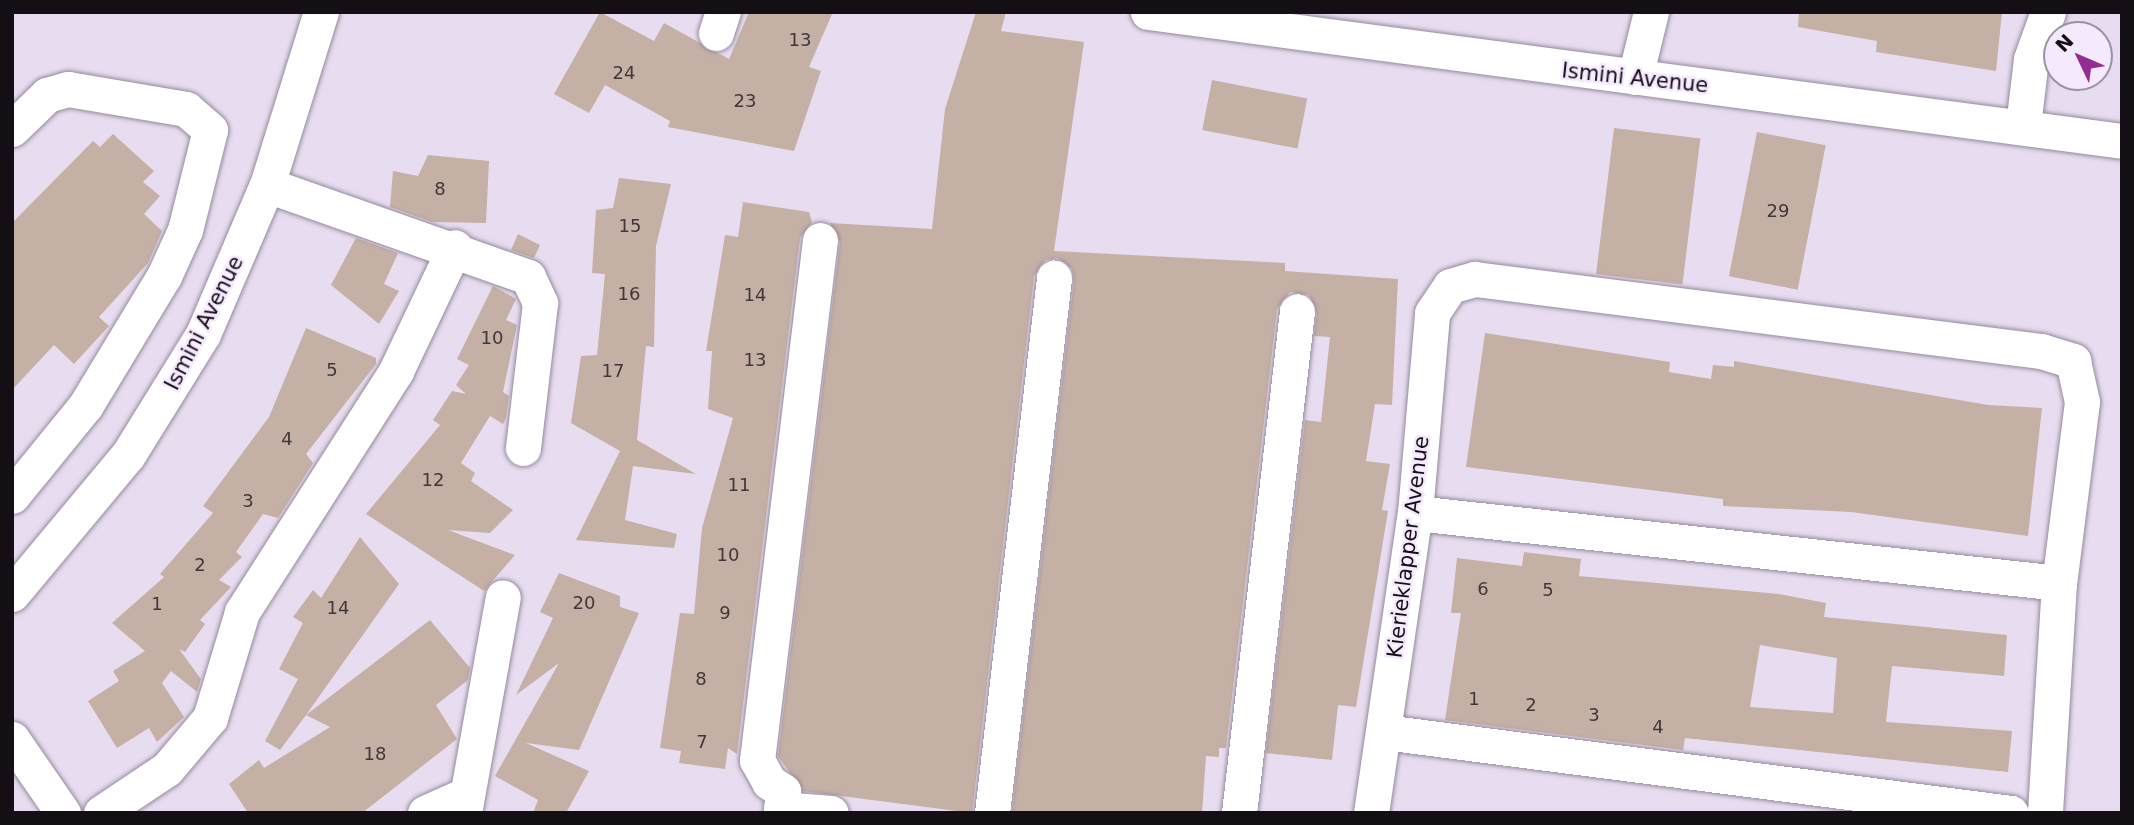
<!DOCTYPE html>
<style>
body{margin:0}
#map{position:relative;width:2134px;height:825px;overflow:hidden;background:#e8dcf0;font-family:"DejaVu Sans",sans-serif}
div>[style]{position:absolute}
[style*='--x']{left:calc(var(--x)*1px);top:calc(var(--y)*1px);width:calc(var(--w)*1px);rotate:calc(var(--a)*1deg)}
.building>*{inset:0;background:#c5b0a5;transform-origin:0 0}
.roads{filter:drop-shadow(0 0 2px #958a9d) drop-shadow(0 0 2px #958a9d)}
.minor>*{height:35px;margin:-17.5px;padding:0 17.5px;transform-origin:17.5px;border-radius:17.5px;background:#fff}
span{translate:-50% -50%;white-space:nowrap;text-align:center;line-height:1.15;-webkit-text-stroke:5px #f5e9fe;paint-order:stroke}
.number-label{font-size:18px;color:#403739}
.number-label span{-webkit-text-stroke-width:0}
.street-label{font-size:21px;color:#130f15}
.frame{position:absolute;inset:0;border:14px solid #130f15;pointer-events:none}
.north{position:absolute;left:2043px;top:21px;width:70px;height:70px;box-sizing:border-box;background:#f5e9fe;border:2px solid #9b92a1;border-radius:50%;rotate:314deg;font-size:19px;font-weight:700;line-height:28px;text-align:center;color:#130f15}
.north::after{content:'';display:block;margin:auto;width:24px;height:32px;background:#932d92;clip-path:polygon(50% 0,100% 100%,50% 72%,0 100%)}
</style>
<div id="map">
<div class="building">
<div style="clip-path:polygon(600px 12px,654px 41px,664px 23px,729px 59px,749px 12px,833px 12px,809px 67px,821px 71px,794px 151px,668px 127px,670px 121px,605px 85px,589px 113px,554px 94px)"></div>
<div style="clip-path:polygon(976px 12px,1006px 12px,1001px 31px,1084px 42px,1054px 251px,1285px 263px,1285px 271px,1398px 279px,1392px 405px,1375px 404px,1366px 461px,1390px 464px,1382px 510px,1388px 511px,1356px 707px,1338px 705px,1332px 760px,1266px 753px,1305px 420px,1321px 422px,1330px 337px,1314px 336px,1317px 313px,1309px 295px,1290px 292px,1277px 309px,1226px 748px,1219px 748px,1219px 757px,1206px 756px,1202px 813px,1012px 813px,1074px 280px,1072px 269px,1057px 258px,1045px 260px,1034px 276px,972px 813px,803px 791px,778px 756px,840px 242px,830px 223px,932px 229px,945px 109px)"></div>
<div style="clip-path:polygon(1799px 12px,2002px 12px,1996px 71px,1876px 52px,1877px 41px,1798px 27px)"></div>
<div style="left:1212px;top:80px;width:97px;height:51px;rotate:11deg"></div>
<div style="left:1614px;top:128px;width:87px;height:147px;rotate:7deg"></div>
<div style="left:1757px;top:132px;width:70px;height:147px;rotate:11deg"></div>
<div style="clip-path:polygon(113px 134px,154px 171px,143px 182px,160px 196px,144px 214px,162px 231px,148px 263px,99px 317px,109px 326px,74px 364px,54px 345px,12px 390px,12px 223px,93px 141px,100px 147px)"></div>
<div style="clip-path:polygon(428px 155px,489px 161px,486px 223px,432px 222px,390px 207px,393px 171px,418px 176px)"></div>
<div style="clip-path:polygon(619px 178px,671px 184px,656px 246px,654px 347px,646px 346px,637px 440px,696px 474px,633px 466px,625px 520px,677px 534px,674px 548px,576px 540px,620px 451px,571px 423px,581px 356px,597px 355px,605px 274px,592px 273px,596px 210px,613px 208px)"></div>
<div style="clip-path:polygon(743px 202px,809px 212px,812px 222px,800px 238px,737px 754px,728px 748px,725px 769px,679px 763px,681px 751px,660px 748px,680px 613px,694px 614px,702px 528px,733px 418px,708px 409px,712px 351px,706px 351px,725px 235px,738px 237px)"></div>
<div style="clip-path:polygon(518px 234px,540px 245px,534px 258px,511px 250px)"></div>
<div style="clip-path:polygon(356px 238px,398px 253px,384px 284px,399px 291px,379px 324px,331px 285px)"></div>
<div style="clip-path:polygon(493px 286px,516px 299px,506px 320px,517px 325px,503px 392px,509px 396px,506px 418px,503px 424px,490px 416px,461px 463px,475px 473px,471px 481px,513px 510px,490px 533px,448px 530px,515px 555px,484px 591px,366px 514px,440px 425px,433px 420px,452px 391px,466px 394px,456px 385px,469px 365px,457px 359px)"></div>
<div style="clip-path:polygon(306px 328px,376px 358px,376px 364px,306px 454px,313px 463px,278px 518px,263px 514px,236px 552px,242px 557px,219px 580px,231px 587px,200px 620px,205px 624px,185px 652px,179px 649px,201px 679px,197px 692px,171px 671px,162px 683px,184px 717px,157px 742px,149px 728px,117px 748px,88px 701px,119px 681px,113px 671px,145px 651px,112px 623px,164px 577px,160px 574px,213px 513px,203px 506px,269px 417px)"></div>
<div style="clip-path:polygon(1485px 333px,1670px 362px,1669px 372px,1711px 379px,1713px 365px,1734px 367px,1734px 361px,1988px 405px,2042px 408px,2028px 536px,1851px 512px,1723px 506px,1723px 499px,1466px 467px)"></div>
<div style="clip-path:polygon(360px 537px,399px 584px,306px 715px,430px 620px,470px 668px,468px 680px,436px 705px,457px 739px,362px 813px,248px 813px,229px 784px,259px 760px,264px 768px,330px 727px,306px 715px,280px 750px,265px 741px,298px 679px,279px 669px,303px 623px,293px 617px,313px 590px,321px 598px)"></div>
<div style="clip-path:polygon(evenodd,1524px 552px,1581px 559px,1579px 576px,1779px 594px,1826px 603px,1824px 617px,2007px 635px,2004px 676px,1892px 666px,1886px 722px,2012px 731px,2008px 772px,1685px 738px,1683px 750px,1445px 720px,1461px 613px,1451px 613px,1457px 558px,1522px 566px,1524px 552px,1760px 645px,1837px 658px,1833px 713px,1750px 707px,1760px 645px)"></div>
<div style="clip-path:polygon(559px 573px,620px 596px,620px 607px,639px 613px,579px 750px,526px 743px,589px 771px,566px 813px,533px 813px,538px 800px,495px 776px,559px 663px,516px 695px,553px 618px,540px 612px)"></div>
</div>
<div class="roads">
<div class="minor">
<div style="--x:1148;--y:12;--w:983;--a:7.54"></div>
<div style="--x:716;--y:33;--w:22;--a:-72"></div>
<div style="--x:1635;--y:77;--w:67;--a:-76.2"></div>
<div style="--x:2023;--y:126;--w:67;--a:-83.2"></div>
<div style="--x:2031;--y:59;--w:50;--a:-70.1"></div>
<div style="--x:12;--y:129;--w:49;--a:-44.2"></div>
<div style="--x:47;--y:95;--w:22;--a:-16"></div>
<div style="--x:68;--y:89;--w:120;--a:9.6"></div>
<div style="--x:186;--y:109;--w:32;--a:41"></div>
<div style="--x:210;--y:130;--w:103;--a:104"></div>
<div style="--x:185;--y:230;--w:51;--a:114.5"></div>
<div style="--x:164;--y:276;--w:151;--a:121.2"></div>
<div style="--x:86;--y:405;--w:117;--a:129.1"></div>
<div style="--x:267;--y:185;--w:277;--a:19.4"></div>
<div style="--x:528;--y:277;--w:29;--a:65"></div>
<div style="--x:540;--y:303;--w:146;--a:96.7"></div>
<div style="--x:820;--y:240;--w:524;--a:96.91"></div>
<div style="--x:757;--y:760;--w:25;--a:61"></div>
<div style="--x:769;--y:782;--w:17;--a:33"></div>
<div style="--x:783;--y:791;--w:18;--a:96"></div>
<div style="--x:781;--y:809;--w:50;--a:4.6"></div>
<div style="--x:1415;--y:513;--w:648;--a:6.2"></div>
<div style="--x:12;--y:594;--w:181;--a:-50.2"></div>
<div style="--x:128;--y:455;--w:142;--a:-58.2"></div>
<div style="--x:203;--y:334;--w:162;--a:-66.8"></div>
<div style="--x:267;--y:185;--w:181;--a:-72.7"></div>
<div style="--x:1384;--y:732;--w:632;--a:7.36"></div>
<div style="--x:12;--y:739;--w:90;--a:55.4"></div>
<div style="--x:101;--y:813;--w:79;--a:-33.7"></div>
<div style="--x:167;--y:769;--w:67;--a:-49.9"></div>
<div style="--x:210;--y:718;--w:111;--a:-73.2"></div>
<div style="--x:242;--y:612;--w:286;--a:-57.4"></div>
<div style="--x:396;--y:371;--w:137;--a:-64.6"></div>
<div style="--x:425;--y:813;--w:44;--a:-24.2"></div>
<div style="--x:464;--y:813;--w:219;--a:-79.8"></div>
<div style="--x:992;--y:813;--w:539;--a:-83.39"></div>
<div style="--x:1239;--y:813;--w:505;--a:-83.41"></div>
<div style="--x:1371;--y:813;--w:303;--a:-81.7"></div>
<div style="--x:1415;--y:513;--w:201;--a:-85.1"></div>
<div style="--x:1432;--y:313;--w:32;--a:-56"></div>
<div style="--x:1450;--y:286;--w:26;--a:-16"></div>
<div style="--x:1475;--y:279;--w:571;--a:7.25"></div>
<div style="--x:2041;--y:351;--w:34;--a:17"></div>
<div style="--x:2073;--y:361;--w:42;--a:77.6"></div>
<div style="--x:2082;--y:402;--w:182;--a:97.2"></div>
<div style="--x:2059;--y:583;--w:230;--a:93.5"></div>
</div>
</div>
<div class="number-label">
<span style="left:800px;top:40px">13</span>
<span style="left:624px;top:73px">24</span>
<span style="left:745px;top:101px">23</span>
<span style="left:440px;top:189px">8</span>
<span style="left:1778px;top:211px">29</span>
<span style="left:630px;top:226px">15</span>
<span style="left:629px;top:294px">16</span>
<span style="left:755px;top:295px">14</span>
<span style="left:492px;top:338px">10</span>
<span style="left:755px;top:360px">13</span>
<span style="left:332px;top:370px">5</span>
<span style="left:613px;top:371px">17</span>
<span style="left:287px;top:439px">4</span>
<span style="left:433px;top:480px">12</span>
<span style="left:739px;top:485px">11</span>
<span style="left:248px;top:501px">3</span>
<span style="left:728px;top:555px">10</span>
<span style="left:200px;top:565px">2</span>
<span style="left:1483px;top:589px">6</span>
<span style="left:1548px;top:590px">5</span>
<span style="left:584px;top:603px">20</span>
<span style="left:157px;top:604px">1</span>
<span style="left:338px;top:608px">14</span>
<span style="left:725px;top:613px">9</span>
<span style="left:701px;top:679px">8</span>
<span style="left:1474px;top:699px">1</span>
<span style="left:1531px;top:705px">2</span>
<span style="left:1594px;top:715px">3</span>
<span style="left:1658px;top:727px">4</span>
<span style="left:702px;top:742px">7</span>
<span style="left:375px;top:754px">18</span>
</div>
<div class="street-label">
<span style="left:1635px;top:78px;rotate:6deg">Ismini Avenue</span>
<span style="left:204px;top:323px;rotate:-63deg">Ismini Avenue</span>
<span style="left:1408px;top:547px;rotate:-83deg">Kierieklapper Avenue</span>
</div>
<div class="frame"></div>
<div class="north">N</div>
</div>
